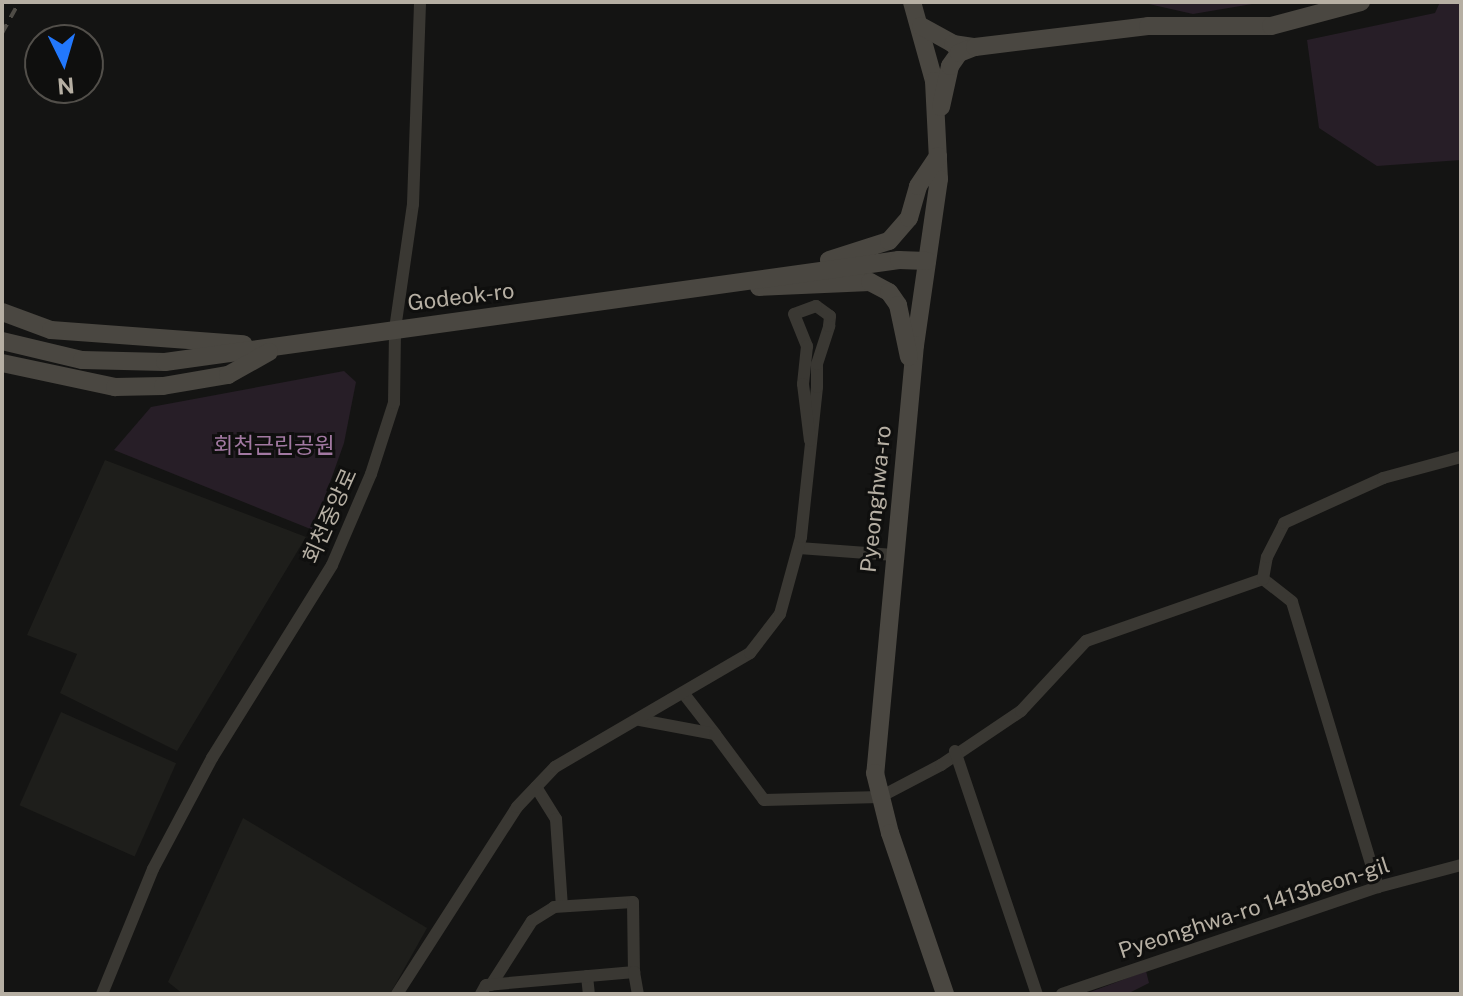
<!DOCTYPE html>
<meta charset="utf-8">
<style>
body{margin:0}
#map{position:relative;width:1463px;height:996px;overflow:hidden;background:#141413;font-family:"Public Sans","Noto Sans KR",sans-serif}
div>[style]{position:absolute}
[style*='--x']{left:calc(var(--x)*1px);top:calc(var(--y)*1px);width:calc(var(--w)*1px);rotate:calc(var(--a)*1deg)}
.built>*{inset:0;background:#1e1e1b;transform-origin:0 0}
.green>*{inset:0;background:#271e27}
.street>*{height:12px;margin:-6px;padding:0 6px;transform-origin:6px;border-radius:6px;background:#3a3833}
.secondary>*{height:18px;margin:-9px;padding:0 9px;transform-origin:9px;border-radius:9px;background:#4a4741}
.rail>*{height:4px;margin-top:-2px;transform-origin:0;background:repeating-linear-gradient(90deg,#4f4c46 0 10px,transparent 0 18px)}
span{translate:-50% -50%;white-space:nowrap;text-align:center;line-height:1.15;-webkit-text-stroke:6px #0f0f0e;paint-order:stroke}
.street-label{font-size:22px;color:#b6afa3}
.park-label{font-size:22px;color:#a279a2}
.frame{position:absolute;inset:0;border:4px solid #b6afa3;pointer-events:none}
.north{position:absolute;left:24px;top:24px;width:80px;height:80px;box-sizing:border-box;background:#0f0f0e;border:2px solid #524f4a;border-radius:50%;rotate:175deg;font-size:22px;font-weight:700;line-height:32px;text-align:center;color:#b6afa3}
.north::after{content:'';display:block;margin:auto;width:28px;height:36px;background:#2278fd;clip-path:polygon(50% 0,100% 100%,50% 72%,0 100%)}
</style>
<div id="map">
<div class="built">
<div style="clip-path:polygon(105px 460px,306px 537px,177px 751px,60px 693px,77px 654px,27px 635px)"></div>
<div style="left:61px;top:712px;width:126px;height:102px;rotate:24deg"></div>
<div style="clip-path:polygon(243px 818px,427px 928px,390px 994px,183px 994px,168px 982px)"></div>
</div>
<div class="green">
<div style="clip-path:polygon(1140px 2px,1264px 2px,1193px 14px)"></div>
<div style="clip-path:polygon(1440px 2px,1461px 2px,1461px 160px,1377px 166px,1319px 128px,1307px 40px,1435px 13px)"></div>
<div style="clip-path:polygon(344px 371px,356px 382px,344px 443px,313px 530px,114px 450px,151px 407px)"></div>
<div style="clip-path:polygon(1146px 971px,1149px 983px,1127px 994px,1085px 994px)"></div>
</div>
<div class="street">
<div style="--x:799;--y:548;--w:95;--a:4.2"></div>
<div style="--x:1263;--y:579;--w:37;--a:38"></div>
<div style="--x:1292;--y:602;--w:298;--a:73.2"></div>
<div style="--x:684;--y:694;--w:51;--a:52.2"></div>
<div style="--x:640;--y:720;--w:76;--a:10.6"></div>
<div style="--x:715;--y:734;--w:82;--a:53.4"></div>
<div style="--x:764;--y:800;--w:116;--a:-1.5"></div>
<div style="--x:880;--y:797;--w:69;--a:-27.7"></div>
<div style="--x:941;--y:765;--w:97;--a:-34"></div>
<div style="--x:1021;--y:711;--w:96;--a:-47.1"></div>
<div style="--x:1086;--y:641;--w:188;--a:-19.3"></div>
<div style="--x:1263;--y:579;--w:22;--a:-80"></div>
<div style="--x:1267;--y:557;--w:38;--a:-63"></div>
<div style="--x:1284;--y:523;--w:109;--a:-24.4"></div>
<div style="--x:1383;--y:478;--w:81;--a:-15.1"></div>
<div style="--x:955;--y:751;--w:256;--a:71.4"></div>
<div style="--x:536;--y:787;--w:38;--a:58"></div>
<div style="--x:556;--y:819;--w:87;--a:86.1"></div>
<div style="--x:587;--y:976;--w:18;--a:84"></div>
<div style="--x:491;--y:985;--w:76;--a:-57.4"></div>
<div style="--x:532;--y:921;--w:26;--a:-32"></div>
<div style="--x:554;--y:907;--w:79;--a:-3.6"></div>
<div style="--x:633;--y:902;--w:70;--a:89.2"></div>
<div style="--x:102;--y:994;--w:135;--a:-67.8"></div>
<div style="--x:153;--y:869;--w:126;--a:-62"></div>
<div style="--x:212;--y:758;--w:227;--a:-58.1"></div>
<div style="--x:332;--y:565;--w:99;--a:-66.8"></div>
<div style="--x:371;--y:474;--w:75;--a:-72.1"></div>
<div style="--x:394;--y:403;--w:74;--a:-89.2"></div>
<div style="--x:395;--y:329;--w:126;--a:-81.8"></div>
<div style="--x:413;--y:204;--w:202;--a:-88"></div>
<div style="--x:397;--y:994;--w:222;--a:-57.3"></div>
<div style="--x:517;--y:807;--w:55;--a:-46.5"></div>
<div style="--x:555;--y:767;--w:226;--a:-30.3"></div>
<div style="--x:750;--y:653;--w:49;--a:-52.4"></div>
<div style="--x:780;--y:614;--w:80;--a:-74.7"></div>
<div style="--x:801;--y:537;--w:151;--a:-83.9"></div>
<div style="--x:817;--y:387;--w:23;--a:-90"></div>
<div style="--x:817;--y:364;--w:40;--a:-72"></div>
<div style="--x:829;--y:326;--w:10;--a:-84"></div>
<div style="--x:830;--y:316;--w:17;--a:-144"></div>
<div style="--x:816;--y:306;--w:23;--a:160"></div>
<div style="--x:794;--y:314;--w:35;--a:68"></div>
<div style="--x:807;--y:346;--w:38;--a:96"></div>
<div style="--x:803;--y:384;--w:57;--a:83"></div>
<div style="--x:481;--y:994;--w:10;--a:-61"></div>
<div style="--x:486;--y:985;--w:149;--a:-5"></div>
<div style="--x:634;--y:972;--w:22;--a:80"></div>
<div style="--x:1062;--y:994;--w:334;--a:-18.7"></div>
<div style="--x:1378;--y:887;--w:86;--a:-14.8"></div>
</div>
<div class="secondary">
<div style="--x:912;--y:2;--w:82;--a:74.4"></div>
<div style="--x:934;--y:81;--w:98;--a:87.1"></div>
<div style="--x:939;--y:179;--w:168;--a:98.2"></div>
<div style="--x:915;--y:345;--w:430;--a:95.3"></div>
<div style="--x:875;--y:773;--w:62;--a:76"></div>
<div style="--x:890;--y:833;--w:170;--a:71.1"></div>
<div style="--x:921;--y:26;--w:37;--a:29"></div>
<div style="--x:953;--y:44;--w:22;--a:8"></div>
<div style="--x:941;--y:107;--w:42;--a:-77.6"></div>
<div style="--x:950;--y:66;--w:16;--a:-55"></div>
<div style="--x:959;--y:53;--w:17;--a:-21"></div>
<div style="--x:975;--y:47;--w:174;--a:-6.9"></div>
<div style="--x:1148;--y:26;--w:123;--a:0"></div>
<div style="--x:1271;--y:26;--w:93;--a:-14.9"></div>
<div style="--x:829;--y:260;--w:63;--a:-17.6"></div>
<div style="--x:889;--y:241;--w:30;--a:-49"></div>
<div style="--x:909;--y:218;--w:33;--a:-74"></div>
<div style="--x:918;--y:186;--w:36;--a:-56"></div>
<div style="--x:759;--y:287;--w:111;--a:-2.6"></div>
<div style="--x:870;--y:282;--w:21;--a:28"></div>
<div style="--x:889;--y:292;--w:16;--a:55"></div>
<div style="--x:898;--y:305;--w:53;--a:78.1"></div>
<div style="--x:2;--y:312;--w:52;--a:20.2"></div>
<div style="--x:51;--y:330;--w:193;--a:4.2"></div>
<div style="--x:2;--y:341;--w:82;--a:13.4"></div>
<div style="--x:82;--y:360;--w:83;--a:1.4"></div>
<div style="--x:165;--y:362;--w:741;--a:-7.91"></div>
<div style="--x:899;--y:260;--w:28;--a:2"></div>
<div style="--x:2;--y:363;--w:116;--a:12"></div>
<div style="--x:115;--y:387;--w:48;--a:-1.2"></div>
<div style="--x:163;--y:386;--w:66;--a:-9.6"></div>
<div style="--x:228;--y:375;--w:47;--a:-29.3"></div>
</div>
<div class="rail">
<div style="--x:2;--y:33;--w:35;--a:-61"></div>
</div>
<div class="street-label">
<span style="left:461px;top:297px;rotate:-7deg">Godeok-ro</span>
<span style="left:876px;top:499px;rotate:-84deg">Pyeonghwa-ro</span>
<span style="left:330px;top:516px;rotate:-66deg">회천중앙로</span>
<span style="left:1254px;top:908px;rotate:-18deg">Pyeonghwa-ro 1413beon-gil</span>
</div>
<div class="park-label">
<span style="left:274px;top:446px">회천근린공원</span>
</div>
<div class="frame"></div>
<div class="north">N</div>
</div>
